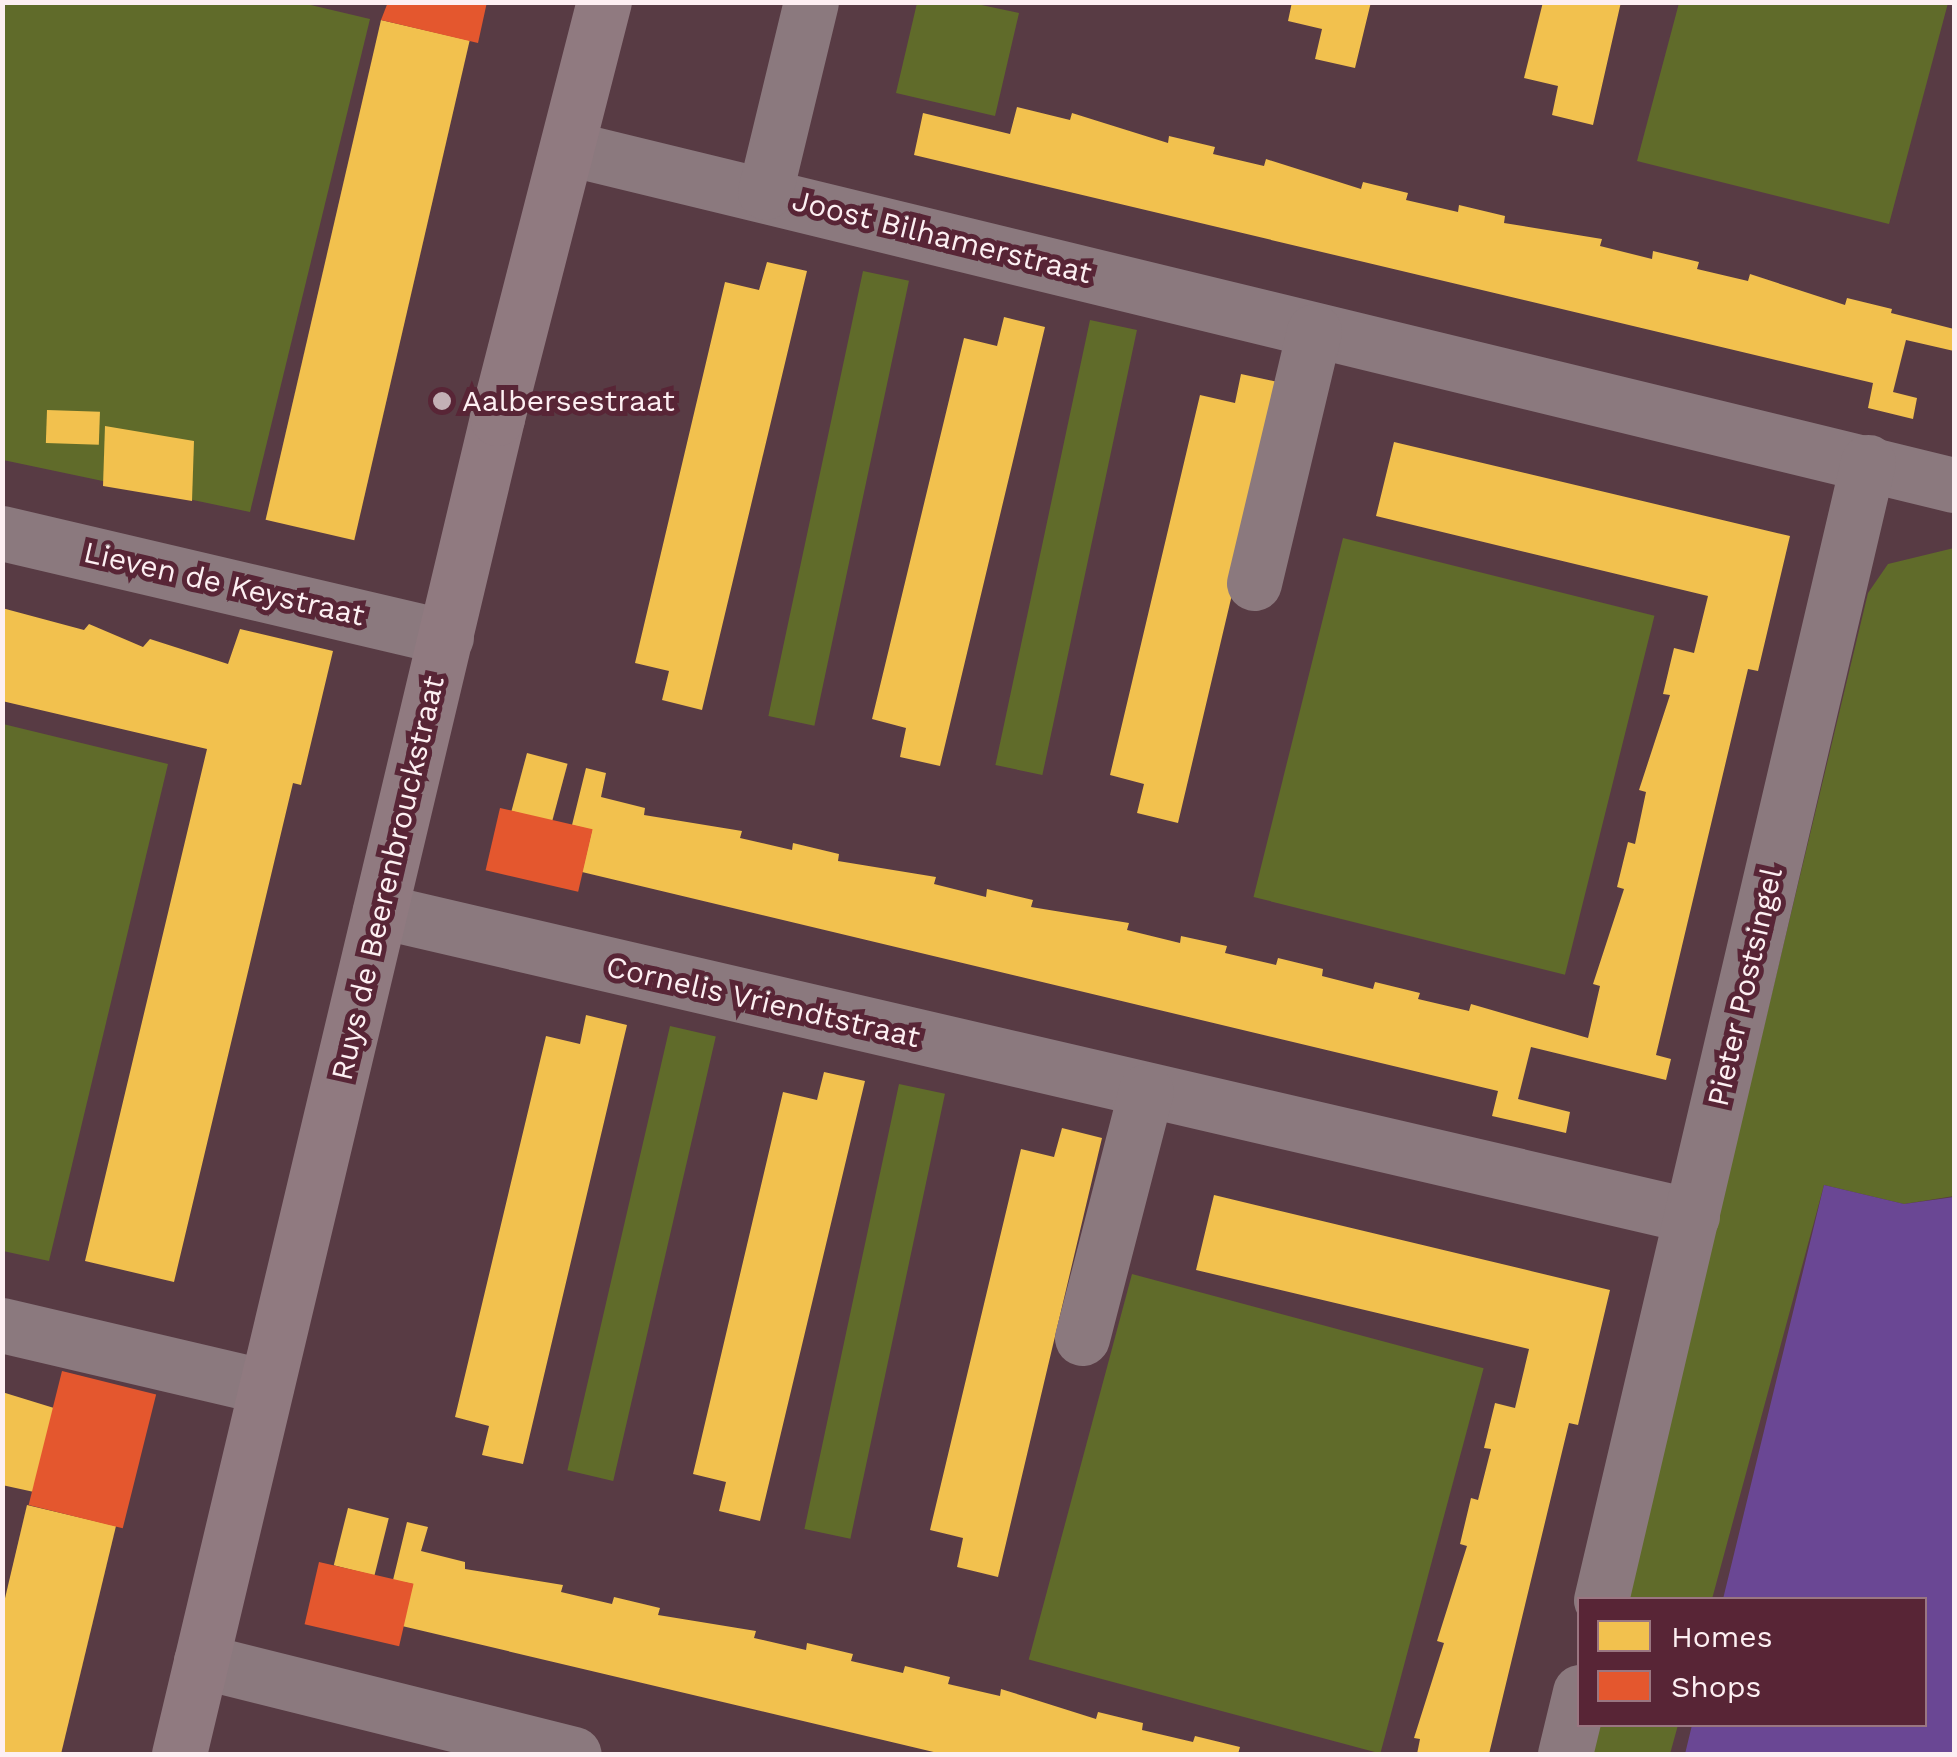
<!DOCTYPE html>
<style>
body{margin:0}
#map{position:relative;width:1957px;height:1757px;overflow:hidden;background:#583b44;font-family:"Work Sans",sans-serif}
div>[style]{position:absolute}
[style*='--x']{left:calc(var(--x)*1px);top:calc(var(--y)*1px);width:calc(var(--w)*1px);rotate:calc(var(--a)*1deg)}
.green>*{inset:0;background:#606b2a;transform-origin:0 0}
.water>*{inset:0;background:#6a4794}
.homes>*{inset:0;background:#f2c14e;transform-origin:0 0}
.shops>*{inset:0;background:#e4572e;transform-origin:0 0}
.street>*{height:55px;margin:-27.5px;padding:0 27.5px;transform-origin:27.5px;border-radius:27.5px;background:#8b797e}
.secondary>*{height:55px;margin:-27.5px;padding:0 27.5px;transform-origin:27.5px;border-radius:27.5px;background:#907a80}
.dots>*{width:28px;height:28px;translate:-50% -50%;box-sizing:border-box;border:5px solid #582536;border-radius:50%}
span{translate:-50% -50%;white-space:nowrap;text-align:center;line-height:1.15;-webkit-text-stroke:10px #582536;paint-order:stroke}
.street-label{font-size:30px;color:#fdeff2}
.poi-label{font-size:30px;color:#fdeff2}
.left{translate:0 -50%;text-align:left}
.frame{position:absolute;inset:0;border:5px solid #fdeff2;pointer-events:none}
.legend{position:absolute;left:1577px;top:1597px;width:350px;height:130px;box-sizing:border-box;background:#582536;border:2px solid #9a7681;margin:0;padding:12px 18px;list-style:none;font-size:30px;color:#fdeff2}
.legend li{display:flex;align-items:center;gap:20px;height:50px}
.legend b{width:50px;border:2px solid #9a7681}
</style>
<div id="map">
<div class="green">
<div style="clip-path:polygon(298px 2px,370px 19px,250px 512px,3px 460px,3px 3px)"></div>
<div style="clip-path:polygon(917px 3px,972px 3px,1019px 13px,995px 116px,896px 93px)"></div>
<div style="clip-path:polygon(1679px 3px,1948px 3px,1889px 224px,1637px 161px)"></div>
<div style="left:863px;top:271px;width:47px;height:455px;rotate:12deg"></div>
<div style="left:1090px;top:320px;width:48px;height:455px;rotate:12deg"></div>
<div style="left:1343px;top:538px;width:321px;height:370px;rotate:14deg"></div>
<div style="clip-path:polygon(1954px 548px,1954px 1196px,1904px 1204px,1824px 1185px,1712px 1599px,1626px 1600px,1868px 593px,1888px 564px)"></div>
<div style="clip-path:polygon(3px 724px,168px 764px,49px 1261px,3px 1251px)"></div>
<div style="left:670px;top:1026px;width:47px;height:456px;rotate:13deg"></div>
<div style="left:899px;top:1084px;width:47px;height:455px;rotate:12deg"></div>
<div style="left:1132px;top:1274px;width:364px;height:399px;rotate:15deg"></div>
<div style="clip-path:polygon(1595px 1725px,1678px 1725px,1670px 1754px,1588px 1754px)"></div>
</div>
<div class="water">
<div style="clip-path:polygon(1824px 1185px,1904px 1204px,1954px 1197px,1954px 1754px,1685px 1754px,1692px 1725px,1924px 1724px,1924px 1600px,1723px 1599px)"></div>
</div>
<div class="homes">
<div style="clip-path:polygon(1292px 2px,1371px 2px,1355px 68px,1315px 59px,1322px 29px,1288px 21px)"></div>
<div style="clip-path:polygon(1543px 2px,1621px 2px,1593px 125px,1552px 115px,1558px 86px,1524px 78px)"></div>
<div style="left:381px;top:20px;width:91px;height:513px;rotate:13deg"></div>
<div style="clip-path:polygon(1017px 107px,1070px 120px,1072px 113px,1168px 143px,1169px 136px,1215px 147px,1213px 154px,1264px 166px,1266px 159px,1361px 189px,1363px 182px,1408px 193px,1406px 200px,1458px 212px,1459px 205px,1505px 216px,1504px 223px,1602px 239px,1600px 246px,1652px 259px,1653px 251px,1699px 262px,1697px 269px,1748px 281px,1750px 274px,1845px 305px,1847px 298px,1892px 309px,1891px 313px,1954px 329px,1954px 351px,1906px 340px,1893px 392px,1917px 398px,1913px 419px,1868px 408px,1873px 383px,914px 155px,923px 113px,1010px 134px)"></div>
<div style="clip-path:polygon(767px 262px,807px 271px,702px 710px,662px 700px,669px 671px,635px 663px,725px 282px,759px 290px)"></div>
<div style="clip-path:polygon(1004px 317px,1045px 327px,940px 766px,900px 757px,906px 728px,872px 719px,964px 338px,997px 346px)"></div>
<div style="clip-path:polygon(1241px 374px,1282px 383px,1178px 823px,1137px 813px,1144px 784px,1110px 775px,1200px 395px,1235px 403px)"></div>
<div style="left:47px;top:410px;width:53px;height:33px;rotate:2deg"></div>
<div style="clip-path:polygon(105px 426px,194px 441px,192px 501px,103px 486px)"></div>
<div style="clip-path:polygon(1394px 442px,1790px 536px,1758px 671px,1748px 669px,1656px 1055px,1671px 1059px,1666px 1080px,1531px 1047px,1518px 1099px,1570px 1112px,1566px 1133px,1492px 1116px,1498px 1091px,582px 872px,592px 830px,572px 825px,586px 768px,606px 773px,601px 797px,645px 808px,644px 815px,742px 831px,740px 838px,792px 850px,793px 843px,839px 854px,838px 861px,936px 877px,934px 884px,986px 897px,987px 889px,1033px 900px,1031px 907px,1129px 923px,1127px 930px,1180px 943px,1181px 936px,1227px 946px,1225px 953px,1276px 965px,1278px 958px,1323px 969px,1322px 976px,1373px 989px,1375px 982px,1420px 993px,1418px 999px,1469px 1011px,1471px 1004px,1588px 1038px,1600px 986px,1593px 984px,1624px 889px,1617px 887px,1628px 842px,1635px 844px,1646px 792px,1639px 790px,1670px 695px,1663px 694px,1674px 648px,1694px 653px,1708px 596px,1376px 516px)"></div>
<div style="clip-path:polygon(2px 608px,84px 630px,89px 624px,143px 647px,150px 639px,228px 664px,240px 629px,333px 651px,301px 785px,293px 783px,174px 1282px,85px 1261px,207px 749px,2px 701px)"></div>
<div style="left:527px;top:753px;width:42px;height:60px;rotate:15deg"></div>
<div style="clip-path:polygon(586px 1015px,627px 1025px,523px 1464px,482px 1455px,489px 1426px,455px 1417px,546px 1036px,580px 1044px)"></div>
<div style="clip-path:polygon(824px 1072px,865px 1081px,760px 1521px,719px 1511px,726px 1482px,693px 1474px,783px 1092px,817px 1100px)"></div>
<div style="clip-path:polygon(1062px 1128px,1102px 1138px,998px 1577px,957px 1567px,963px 1538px,930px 1530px,1021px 1149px,1054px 1157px)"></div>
<div style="clip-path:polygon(1214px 1195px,1610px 1290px,1578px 1425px,1569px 1423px,1489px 1754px,1417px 1754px,1420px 1739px,1414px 1738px,1444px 1643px,1437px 1641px,1467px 1546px,1460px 1544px,1471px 1498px,1478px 1500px,1491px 1449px,1484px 1448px,1495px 1403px,1515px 1408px,1529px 1349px,1196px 1270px)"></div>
<div style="clip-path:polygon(2px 1392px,54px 1408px,34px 1492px,2px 1485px)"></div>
<div style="clip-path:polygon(27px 1505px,116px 1526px,61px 1754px,2px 1754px,2px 1611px)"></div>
<div style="left:348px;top:1508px;width:42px;height:59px;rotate:14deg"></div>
<div style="clip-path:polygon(407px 1522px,428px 1527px,421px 1551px,465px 1562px,465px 1569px,563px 1585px,561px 1592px,612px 1604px,614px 1597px,660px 1608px,658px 1615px,756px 1631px,754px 1638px,806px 1650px,807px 1643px,853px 1654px,851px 1661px,903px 1673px,905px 1666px,950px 1677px,948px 1684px,1000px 1696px,1001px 1689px,1096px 1719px,1098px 1712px,1143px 1723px,1142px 1730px,1193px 1742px,1195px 1736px,1240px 1747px,1238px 1754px,942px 1754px,402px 1626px,413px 1584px,393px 1580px)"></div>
</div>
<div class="shops">
<div style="clip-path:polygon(388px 2px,487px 2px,478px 43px,381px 20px)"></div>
<div style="left:500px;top:808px;width:95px;height:64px;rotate:13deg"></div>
<div style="left:62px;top:1371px;width:97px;height:138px;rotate:14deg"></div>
<div style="left:319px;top:1562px;width:97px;height:64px;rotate:13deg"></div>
</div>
<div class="street">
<div style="--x:568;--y:148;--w:1426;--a:13.67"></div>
<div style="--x:765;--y:192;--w:195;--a:-76.4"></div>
<div style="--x:2;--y:533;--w:456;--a:13.2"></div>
<div style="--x:1254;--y:583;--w:259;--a:-76.6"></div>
<div style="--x:380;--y:911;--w:1347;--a:13.09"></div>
<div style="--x:2;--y:1325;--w:271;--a:13.2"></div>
<div style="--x:1082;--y:1338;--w:255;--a:-75.5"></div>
<div style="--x:1601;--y:1600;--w:1169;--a:-76.8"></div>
<div style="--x:201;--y:1661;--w:384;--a:14"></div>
<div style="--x:1565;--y:1754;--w:64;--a:-76.4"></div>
</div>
<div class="secondary">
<div style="--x:179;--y:1754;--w:1373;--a:-76.61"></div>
<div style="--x:497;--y:418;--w:430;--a:-75.6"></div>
</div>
<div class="dots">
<div style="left:442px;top:401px;background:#c3b0b5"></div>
</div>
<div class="street-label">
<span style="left:942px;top:237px;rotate:14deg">Joost Bilhamerstraat</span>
<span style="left:224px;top:584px;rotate:13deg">Lieven de Keystraat</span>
<span style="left:388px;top:878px;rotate:-77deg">Ruys de Beerenbrouckstraat</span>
<span style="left:1745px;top:987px;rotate:-77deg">Pieter Postsingel</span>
<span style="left:763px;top:1002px;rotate:13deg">Cornelis Vriendtstraat</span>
</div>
<div class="poi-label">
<span class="left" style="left:462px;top:401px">Aalbersestraat</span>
</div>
<div class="frame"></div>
<ul class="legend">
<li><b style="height:28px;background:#f2c14e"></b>Homes</li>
<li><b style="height:28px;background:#e4572e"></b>Shops</li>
</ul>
</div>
